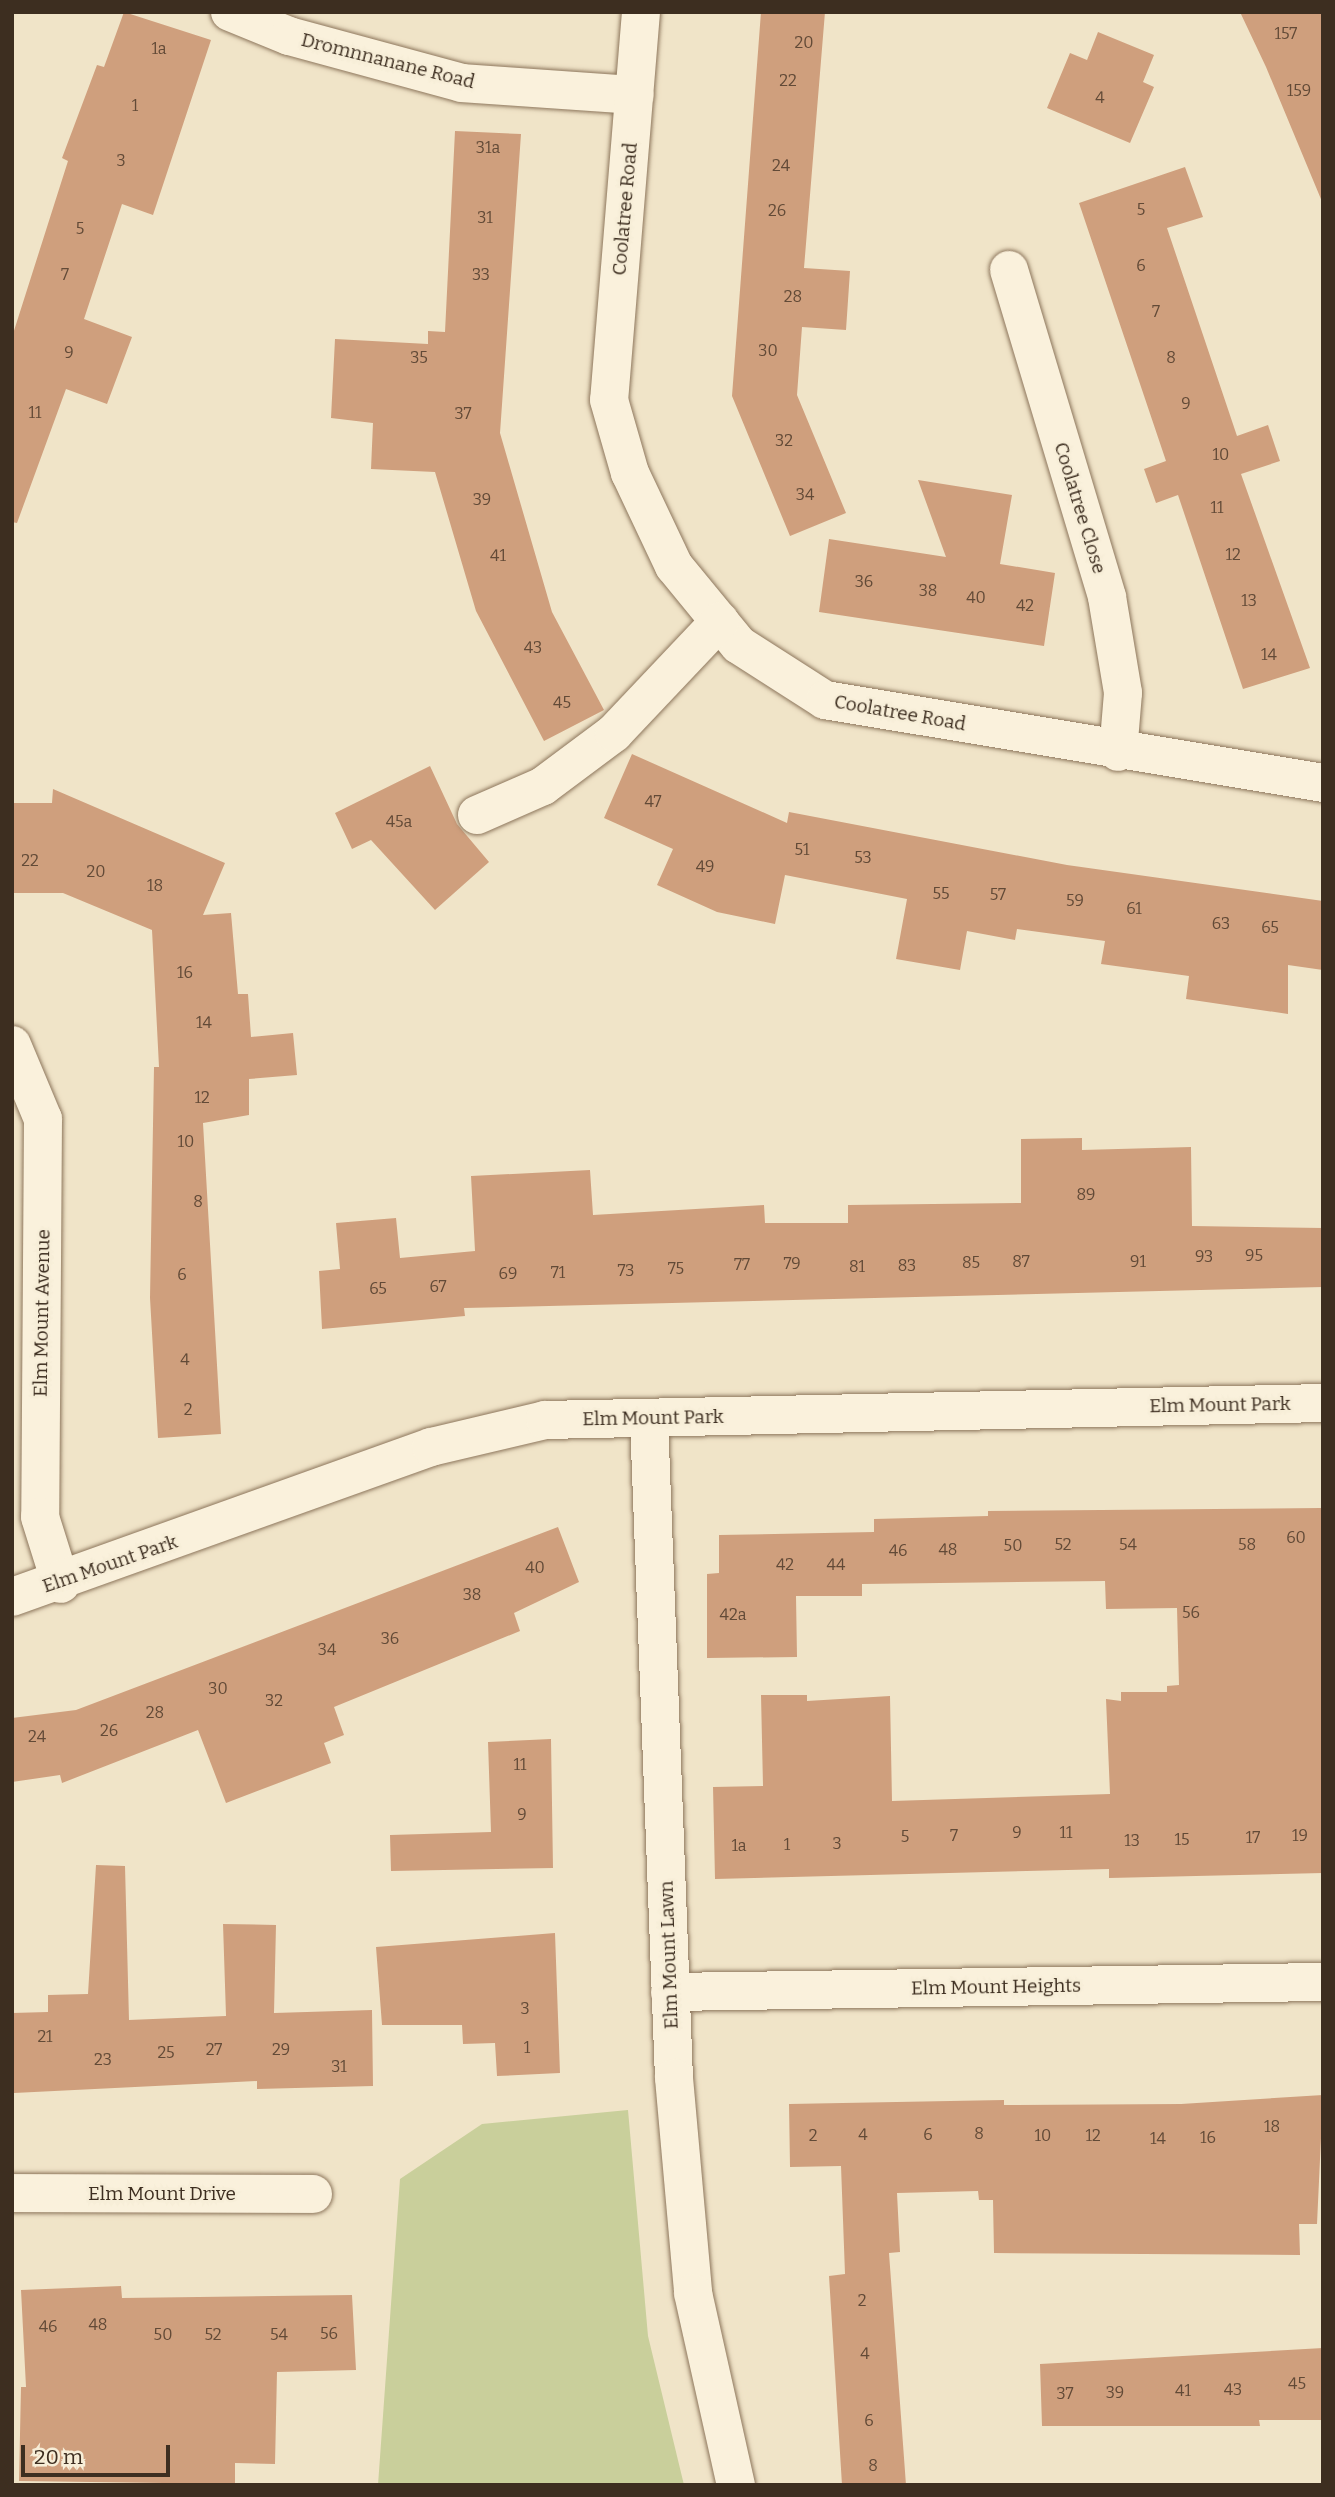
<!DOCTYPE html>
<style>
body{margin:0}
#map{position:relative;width:1335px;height:2497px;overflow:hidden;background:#f0e4c8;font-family:Bitter,serif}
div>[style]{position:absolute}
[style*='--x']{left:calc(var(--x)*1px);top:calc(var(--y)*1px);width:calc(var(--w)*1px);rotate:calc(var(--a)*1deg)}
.green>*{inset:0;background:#c9cf9b}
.building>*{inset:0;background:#cf9f7d}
.roads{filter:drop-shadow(0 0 2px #8d765c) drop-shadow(0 0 2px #8d765c)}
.minor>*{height:38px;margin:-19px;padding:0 19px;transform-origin:19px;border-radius:19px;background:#faf1dc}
span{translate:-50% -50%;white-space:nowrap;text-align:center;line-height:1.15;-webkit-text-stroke:5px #f7eed8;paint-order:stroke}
.number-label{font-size:16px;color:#624a37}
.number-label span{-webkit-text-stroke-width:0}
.street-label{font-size:19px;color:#3d2e20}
.frame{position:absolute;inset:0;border:14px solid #3d2e20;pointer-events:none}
.scale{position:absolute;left:21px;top:2445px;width:149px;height:32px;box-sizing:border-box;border:4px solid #3d2e20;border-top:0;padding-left:9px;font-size:21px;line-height:24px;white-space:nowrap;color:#3d2e20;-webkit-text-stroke:5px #f7eed8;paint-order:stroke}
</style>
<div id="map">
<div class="green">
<div style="clip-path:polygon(628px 2110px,648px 2336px,684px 2485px,378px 2485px,400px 2179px,482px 2124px)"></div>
</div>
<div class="building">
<div style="clip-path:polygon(124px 12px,211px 40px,153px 215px,122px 204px,84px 319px,132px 337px,107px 404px,66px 389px,17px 523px,12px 522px,12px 337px,68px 161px,62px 158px,97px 65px,104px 67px)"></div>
<div style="clip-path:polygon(761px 12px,825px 12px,804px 268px,850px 271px,846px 330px,802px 327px,797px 395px,846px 513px,790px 536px,732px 396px)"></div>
<div style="clip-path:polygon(1240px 12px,1323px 12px,1323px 204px,1266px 67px)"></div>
<div style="clip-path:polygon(1098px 32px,1154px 55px,1143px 82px,1154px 87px,1130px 143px,1047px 108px,1070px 53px,1087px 60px)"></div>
<div style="clip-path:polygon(455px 131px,521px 134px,500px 433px,552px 612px,604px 710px,544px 741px,476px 611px,435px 472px,371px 469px,373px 423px,331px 418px,335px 339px,428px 344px,428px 331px,445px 332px)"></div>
<div style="clip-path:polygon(1185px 167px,1203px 217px,1167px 228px,1237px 436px,1268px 425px,1280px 461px,1241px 474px,1310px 668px,1243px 689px,1178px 495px,1156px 503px,1144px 469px,1166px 461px,1079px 203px)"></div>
<div style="clip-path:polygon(918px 480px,1012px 495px,1000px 564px,1055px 573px,1044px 646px,819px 612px,829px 539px,946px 557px)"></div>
<div style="clip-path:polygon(632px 754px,787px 823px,789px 812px,1067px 865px,1323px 901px,1323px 970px,1288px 965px,1288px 1014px,1186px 999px,1189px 976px,1101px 964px,1105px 941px,1017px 929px,1015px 940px,967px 931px,960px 970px,896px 959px,907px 899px,785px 875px,775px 924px,717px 912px,657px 885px,673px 849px,604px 818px)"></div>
<div style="clip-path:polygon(430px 766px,457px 824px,489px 862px,435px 910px,371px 840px,352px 849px,335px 813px)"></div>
<div style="clip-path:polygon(53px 789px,225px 863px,203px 915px,231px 913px,238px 994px,248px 994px,251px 1037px,293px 1033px,297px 1075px,249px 1079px,249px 1115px,203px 1123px,221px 1434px,158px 1438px,150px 1298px,154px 1067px,159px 1067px,152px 930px,63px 893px,12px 893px,12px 803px,52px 803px)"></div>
<div style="clip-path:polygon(1082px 1138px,1082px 1150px,1191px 1147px,1192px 1226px,1323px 1228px,1323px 1287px,464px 1308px,465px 1316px,322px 1329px,319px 1271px,340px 1269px,336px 1223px,396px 1218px,400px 1258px,475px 1251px,471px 1176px,590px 1170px,593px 1215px,764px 1205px,765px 1223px,848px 1223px,848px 1205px,1021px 1203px,1021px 1139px)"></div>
<div style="clip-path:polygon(1321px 1508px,1323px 1873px,1109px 1878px,1109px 1869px,715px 1879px,713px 1787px,763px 1786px,761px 1695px,807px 1695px,807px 1701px,890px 1696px,892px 1801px,1110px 1794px,1106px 1699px,1121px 1701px,1121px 1692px,1167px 1692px,1167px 1686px,1179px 1685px,1177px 1608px,1106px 1609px,1105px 1581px,862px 1584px,862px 1596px,796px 1596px,797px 1657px,707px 1658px,707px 1574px,719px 1573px,719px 1535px,874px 1532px,874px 1519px,988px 1516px,988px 1511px)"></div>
<div style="clip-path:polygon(558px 1527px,579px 1582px,514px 1613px,520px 1631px,334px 1707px,344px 1735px,324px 1743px,331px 1763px,226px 1803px,198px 1730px,62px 1783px,60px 1775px,12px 1782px,12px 1718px,76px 1710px)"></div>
<div style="clip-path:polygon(551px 1739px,553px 1868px,391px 1871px,390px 1835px,491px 1832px,488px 1742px)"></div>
<div style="clip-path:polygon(96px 1865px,125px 1866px,129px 2020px,226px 2016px,223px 1924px,276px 1925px,274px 2013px,372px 2010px,373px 2086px,257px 2089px,257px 2081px,14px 2093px,12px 2013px,48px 2012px,48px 1995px,88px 1994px)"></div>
<div style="clip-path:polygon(555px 1933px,560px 2073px,497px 2076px,495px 2043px,463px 2044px,462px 2025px,382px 2025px,376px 1947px)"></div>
<div style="clip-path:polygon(1323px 2095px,1317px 2224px,1299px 2224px,1300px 2255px,994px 2253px,993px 2200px,979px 2200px,978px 2191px,897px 2193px,900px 2252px,889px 2253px,906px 2485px,842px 2485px,829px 2276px,845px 2274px,841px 2166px,790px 2167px,789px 2104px,1004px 2100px,1004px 2105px,1181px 2104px)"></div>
<div style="clip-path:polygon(121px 2286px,122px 2298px,352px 2295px,356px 2370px,277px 2372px,275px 2464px,235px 2463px,235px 2484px,19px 2481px,21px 2387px,26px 2387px,21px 2290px)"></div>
<div style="clip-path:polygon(1323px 2348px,1323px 2420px,1259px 2420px,1260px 2426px,1042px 2426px,1040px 2364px)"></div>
</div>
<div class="roads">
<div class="minor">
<div style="--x:230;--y:12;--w:64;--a:22.1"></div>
<div style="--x:289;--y:36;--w:179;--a:15.2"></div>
<div style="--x:462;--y:83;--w:173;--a:4"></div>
<div style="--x:641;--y:12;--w:389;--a:94.7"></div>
<div style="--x:609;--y:400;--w:76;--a:74"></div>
<div style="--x:630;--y:473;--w:103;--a:64.7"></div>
<div style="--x:674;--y:566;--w:102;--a:50.6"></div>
<div style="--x:739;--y:645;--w:102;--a:32.6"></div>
<div style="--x:825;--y:700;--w:505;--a:9.46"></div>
<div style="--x:1009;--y:270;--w:341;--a:73.3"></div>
<div style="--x:1107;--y:597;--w:97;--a:80.5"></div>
<div style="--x:1123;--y:693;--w:59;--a:94.8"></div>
<div style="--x:477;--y:815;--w:72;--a:-23.7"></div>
<div style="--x:543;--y:786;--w:89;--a:-36.7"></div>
<div style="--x:614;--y:733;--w:154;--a:-46.6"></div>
<div style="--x:12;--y:1045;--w:80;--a:67.3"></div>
<div style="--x:43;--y:1119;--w:398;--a:90.4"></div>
<div style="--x:40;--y:1517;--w:70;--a:72.6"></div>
<div style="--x:649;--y:1419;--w:659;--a:87.83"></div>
<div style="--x:674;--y:2078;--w:216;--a:84.9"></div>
<div style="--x:693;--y:2293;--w:197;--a:77.4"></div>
<div style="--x:12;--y:1597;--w:445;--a:-19.7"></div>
<div style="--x:431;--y:1447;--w:117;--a:-13.3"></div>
<div style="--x:545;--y:1420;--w:778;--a:-1.25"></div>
<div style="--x:670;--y:1992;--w:653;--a:-0.88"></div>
<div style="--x:12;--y:2193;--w:301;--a:0.2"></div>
</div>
</div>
<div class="number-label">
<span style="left:1286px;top:34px">157</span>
<span style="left:804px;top:43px">20</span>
<span style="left:159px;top:49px">1a</span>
<span style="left:788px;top:81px">22</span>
<span style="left:1299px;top:91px">159</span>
<span style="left:1100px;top:98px">4</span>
<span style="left:135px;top:106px">1</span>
<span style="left:488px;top:148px">31a</span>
<span style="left:121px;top:161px">3</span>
<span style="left:781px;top:166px">24</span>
<span style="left:1141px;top:210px">5</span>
<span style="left:777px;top:211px">26</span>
<span style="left:485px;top:218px">31</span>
<span style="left:80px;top:229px">5</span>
<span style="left:1141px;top:266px">6</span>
<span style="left:65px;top:275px">7</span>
<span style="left:481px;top:275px">33</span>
<span style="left:793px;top:297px">28</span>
<span style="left:1156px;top:312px">7</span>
<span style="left:768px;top:351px">30</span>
<span style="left:69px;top:353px">9</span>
<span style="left:419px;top:358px">35</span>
<span style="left:1171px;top:358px">8</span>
<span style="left:1186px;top:404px">9</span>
<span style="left:35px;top:413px">11</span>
<span style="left:463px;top:414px">37</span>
<span style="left:784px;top:441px">32</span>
<span style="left:1221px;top:455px">10</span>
<span style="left:805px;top:495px">34</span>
<span style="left:482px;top:500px">39</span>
<span style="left:1217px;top:508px">11</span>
<span style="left:1233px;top:555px">12</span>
<span style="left:498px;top:556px">41</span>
<span style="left:864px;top:582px">36</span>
<span style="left:928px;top:591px">38</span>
<span style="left:976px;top:598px">40</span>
<span style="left:1249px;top:601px">13</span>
<span style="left:1025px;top:606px">42</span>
<span style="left:533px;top:648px">43</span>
<span style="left:1269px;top:655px">14</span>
<span style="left:562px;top:703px">45</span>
<span style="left:653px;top:802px">47</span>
<span style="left:399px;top:822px">45a</span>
<span style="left:802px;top:850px">51</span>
<span style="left:863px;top:858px">53</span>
<span style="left:30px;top:861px">22</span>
<span style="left:705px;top:867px">49</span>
<span style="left:96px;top:872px">20</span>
<span style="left:155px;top:886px">18</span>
<span style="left:941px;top:894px">55</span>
<span style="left:998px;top:895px">57</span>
<span style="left:1075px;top:901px">59</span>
<span style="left:1134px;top:909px">61</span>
<span style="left:1221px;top:924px">63</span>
<span style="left:1270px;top:928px">65</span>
<span style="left:185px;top:973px">16</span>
<span style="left:204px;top:1023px">14</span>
<span style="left:202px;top:1098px">12</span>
<span style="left:186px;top:1142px">10</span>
<span style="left:1086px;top:1195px">89</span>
<span style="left:198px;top:1202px">8</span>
<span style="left:1254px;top:1256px">95</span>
<span style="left:1204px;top:1257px">93</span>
<span style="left:1021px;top:1262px">87</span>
<span style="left:1138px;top:1262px">91</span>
<span style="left:971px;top:1263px">85</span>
<span style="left:792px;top:1264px">79</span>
<span style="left:742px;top:1265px">77</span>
<span style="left:907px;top:1266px">83</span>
<span style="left:857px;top:1267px">81</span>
<span style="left:676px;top:1269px">75</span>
<span style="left:626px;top:1271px">73</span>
<span style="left:558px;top:1273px">71</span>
<span style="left:508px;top:1274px">69</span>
<span style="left:182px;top:1275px">6</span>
<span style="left:438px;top:1287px">67</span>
<span style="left:378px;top:1289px">65</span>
<span style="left:185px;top:1360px">4</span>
<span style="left:188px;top:1410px">2</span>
<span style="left:1296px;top:1538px">60</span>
<span style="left:1063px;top:1545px">52</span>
<span style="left:1128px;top:1545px">54</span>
<span style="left:1247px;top:1545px">58</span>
<span style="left:1013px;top:1546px">50</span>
<span style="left:948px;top:1550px">48</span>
<span style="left:898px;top:1551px">46</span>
<span style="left:785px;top:1565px">42</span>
<span style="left:836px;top:1565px">44</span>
<span style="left:535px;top:1568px">40</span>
<span style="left:472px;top:1595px">38</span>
<span style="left:1191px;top:1613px">56</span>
<span style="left:733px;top:1615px">42a</span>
<span style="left:390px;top:1639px">36</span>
<span style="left:327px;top:1650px">34</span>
<span style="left:218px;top:1689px">30</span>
<span style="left:274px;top:1701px">32</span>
<span style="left:155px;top:1713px">28</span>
<span style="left:109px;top:1731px">26</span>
<span style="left:37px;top:1737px">24</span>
<span style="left:520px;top:1765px">11</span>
<span style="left:522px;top:1815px">9</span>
<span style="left:1017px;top:1833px">9</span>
<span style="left:1066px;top:1833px">11</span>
<span style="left:954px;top:1836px">7</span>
<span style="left:1300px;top:1836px">19</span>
<span style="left:905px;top:1837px">5</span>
<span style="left:1253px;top:1838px">17</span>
<span style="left:1182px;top:1840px">15</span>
<span style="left:1132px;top:1841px">13</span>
<span style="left:837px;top:1844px">3</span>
<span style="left:787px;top:1845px">1</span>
<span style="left:739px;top:1846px">1a</span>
<span style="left:525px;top:2009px">3</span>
<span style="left:45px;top:2037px">21</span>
<span style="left:527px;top:2048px">1</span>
<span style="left:214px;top:2050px">27</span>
<span style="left:281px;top:2050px">29</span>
<span style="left:166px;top:2053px">25</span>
<span style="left:103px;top:2060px">23</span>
<span style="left:339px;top:2067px">31</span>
<span style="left:1272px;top:2127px">18</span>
<span style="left:979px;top:2134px">8</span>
<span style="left:863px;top:2135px">4</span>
<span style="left:928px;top:2135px">6</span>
<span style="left:813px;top:2136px">2</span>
<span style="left:1043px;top:2136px">10</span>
<span style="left:1093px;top:2136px">12</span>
<span style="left:1208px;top:2138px">16</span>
<span style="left:1158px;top:2139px">14</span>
<span style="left:862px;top:2301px">2</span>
<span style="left:98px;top:2325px">48</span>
<span style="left:48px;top:2327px">46</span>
<span style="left:329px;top:2334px">56</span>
<span style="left:163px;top:2335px">50</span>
<span style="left:213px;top:2335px">52</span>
<span style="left:279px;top:2335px">54</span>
<span style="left:865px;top:2354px">4</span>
<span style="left:1297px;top:2384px">45</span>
<span style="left:1233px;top:2390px">43</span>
<span style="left:1183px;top:2391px">41</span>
<span style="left:1115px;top:2393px">39</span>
<span style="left:1065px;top:2394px">37</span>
<span style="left:869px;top:2421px">6</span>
<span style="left:873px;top:2466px">8</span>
</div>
<div class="street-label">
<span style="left:388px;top:61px;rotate:14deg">Dromnnanane Road</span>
<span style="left:625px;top:209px;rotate:-85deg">Coolatree Road</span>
<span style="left:1080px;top:508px;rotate:73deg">Coolatree Close</span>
<span style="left:900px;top:713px;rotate:10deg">Coolatree Road</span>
<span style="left:42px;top:1313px;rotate:-89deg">Elm Mount Avenue</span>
<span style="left:1220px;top:1405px;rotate:-1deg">Elm Mount Park</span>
<span style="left:653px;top:1418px;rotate:-1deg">Elm Mount Park</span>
<span style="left:110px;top:1564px;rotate:-19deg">Elm Mount Park</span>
<span style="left:669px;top:1955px;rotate:-92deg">Elm Mount Lawn</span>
<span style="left:996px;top:1987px;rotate:-1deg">Elm Mount Heights</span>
<span style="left:162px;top:2194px">Elm Mount Drive</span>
</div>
<div class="frame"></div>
<div class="scale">20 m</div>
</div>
